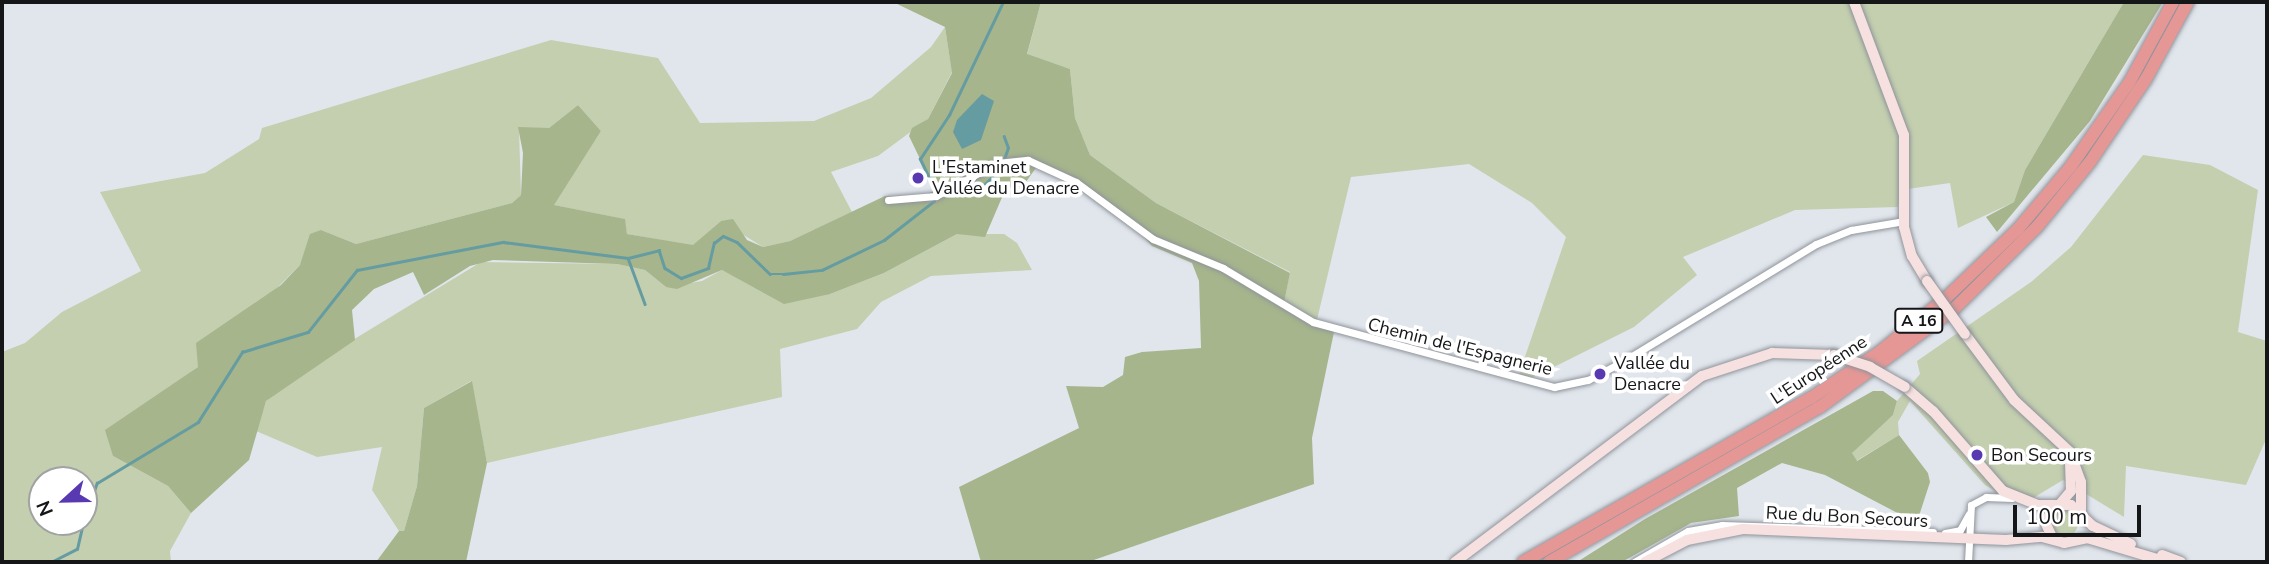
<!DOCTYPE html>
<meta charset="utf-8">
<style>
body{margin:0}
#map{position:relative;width:2269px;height:564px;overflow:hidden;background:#e1e6ed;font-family:"Nunito Sans",sans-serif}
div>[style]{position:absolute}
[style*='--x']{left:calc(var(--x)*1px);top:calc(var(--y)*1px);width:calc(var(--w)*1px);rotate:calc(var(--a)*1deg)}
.green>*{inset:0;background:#c3cfaf}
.round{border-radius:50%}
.forest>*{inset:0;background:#a6b58c}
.water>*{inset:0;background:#659ca2}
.stream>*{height:2.5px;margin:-1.25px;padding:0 1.25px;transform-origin:1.25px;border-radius:1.25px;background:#659ca2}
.roads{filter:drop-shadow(0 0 2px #8f949a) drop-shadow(0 0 2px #8f949a)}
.street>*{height:7px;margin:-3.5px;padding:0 3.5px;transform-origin:3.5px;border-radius:3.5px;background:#fff}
.secondary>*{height:10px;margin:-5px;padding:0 5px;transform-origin:5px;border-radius:5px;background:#f7e0e0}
.highway>*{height:12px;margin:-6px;padding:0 6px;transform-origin:6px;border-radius:6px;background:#e59796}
.bridges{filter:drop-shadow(0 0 2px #8f949a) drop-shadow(0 0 2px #8f949a)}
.secondary-bridge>*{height:10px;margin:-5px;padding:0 5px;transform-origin:5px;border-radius:5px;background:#f7e0e0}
.dots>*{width:19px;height:19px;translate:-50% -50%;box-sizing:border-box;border:4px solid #fff;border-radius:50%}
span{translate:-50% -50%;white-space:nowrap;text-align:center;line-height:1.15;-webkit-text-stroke:7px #fff;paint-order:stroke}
.shield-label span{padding:2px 5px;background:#fff;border:2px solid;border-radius:5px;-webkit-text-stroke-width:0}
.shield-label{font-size:16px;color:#141618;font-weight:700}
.poi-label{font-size:18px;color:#141618}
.left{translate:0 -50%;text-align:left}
.street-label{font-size:18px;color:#141618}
.frame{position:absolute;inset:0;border:4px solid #141618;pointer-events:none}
.north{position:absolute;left:28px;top:466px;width:70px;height:70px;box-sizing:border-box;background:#fff;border:2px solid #a1a2a3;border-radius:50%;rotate:248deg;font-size:19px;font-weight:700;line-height:28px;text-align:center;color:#141618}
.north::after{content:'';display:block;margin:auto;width:24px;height:32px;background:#5839b1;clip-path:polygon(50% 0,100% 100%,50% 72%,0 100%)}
.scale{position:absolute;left:2013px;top:505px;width:128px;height:32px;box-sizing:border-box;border:4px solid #141618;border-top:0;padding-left:9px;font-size:21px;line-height:24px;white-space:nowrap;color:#141618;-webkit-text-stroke:5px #fff;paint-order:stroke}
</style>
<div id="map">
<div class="green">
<div style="clip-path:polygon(1041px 2px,2124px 2px,2025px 170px,2014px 202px,1958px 228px,1950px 183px,1901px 190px,1898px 207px,1795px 210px,1683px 257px,1697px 275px,1634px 327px,1532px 378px,1519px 374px,1566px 237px,1532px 203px,1469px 164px,1351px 177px,1316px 324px,1283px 308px,1290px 272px,1156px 203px,1090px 155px,1075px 118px,1070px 69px,1027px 55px)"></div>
<div style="clip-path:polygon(evenodd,945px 27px,952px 72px,928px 119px,878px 156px,831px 172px,852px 212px,790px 241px,763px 247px,721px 221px,693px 246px,627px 234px,624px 219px,553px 205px,601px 131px,578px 105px,549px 128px,519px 128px,521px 195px,512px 203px,356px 244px,321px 230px,300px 265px,198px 367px,159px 395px,113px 456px,168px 486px,191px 513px,170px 551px,171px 562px,2px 562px,2px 352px,25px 343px,62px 312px,141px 271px,100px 192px,205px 173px,259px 139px,262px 128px,551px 40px,658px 58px,700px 123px,814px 121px,871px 98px,931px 47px,945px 27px,42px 480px,84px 480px,84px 522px,42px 522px,42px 480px)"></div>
<div style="clip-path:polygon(2143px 155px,2210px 165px,2258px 190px,2238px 332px,2267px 341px,2267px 437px,2246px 485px,2126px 466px,2124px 517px,2063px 480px,2033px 498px,1997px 492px,1985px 485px,1910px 401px,1898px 422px,1899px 435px,1856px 461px,1852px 453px,1857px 446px,1893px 415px,1897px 401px,1920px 374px,1917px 361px,2031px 282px,2071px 247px)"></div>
<div style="clip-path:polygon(957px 234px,1004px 234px,1017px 243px,1032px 270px,931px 276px,881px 302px,857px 329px,780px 349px,782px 397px,487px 463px,471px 381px,424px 408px,417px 486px,404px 531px,399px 531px,372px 490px,382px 447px,317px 457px,256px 431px,266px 401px,315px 363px,481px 262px,617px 264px,645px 270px,666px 287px,702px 281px,722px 270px,751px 284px,830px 294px,884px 273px)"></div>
<div class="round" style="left:2050px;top:509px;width:28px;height:28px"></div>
</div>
<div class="forest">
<div style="clip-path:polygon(893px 2px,1041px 2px,1027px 54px,1070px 69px,1075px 118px,1090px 155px,1156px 203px,1290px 273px,1283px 308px,1334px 332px,1312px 438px,1314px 484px,1088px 562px,981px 562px,959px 487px,1079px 428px,1066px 386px,1103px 387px,1123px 375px,1125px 357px,1142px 352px,1201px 348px,1199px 281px,1192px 263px,1152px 246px,1124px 216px,1038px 165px,1023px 186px,1006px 188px,985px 237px,957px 234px,884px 273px,830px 294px,784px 304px,722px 270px,677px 289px,666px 287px,645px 270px,617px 264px,493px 260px,470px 266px,424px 295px,413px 272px,374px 289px,352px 310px,355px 340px,266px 401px,249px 460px,191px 513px,168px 486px,113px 456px,105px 430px,198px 367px,196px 343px,281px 285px,300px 265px,310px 234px,321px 230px,356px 244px,512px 203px,521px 195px,523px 153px,518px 127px,549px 128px,578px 105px,601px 131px,554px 205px,625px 219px,627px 234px,693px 245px,721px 221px,733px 219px,747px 240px,763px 247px,790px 241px,885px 196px,920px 197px,940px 188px,933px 186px,909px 136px,912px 128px,928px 119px,952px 73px,945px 27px)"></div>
<div style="clip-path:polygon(2124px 2px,2163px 2px,2090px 121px,1997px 232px,1986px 217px,2014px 202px,2025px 170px)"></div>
<div style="clip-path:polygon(472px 381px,487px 463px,466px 562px,376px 562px,399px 531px,404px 531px,417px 486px,424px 408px)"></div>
<div style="clip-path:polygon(1873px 391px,1883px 391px,1897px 401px,1893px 415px,1852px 453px,1857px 461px,1899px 435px,1928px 473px,1930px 482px,1918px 519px,1907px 518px,1825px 475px,1782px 463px,1737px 488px,1739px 516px,1691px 523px,1622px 562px,1577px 562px,1645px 519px)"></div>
</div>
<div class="water">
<div style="clip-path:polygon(982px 94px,994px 101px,981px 140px,962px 149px,953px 132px,957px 120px)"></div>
</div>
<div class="stream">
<div style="--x:965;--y:182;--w:16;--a:40"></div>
<div style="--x:977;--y:192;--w:34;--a:-45"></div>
<div style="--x:1001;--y:168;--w:21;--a:-71"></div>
<div style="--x:1008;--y:148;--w:12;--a:-110"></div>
<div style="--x:628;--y:258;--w:49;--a:69.7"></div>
<div style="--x:84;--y:520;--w:39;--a:-71"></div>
<div style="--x:97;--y:483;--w:118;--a:-31.1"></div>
<div style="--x:198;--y:422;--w:83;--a:-57.8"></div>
<div style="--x:242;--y:352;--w:69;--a:-16.9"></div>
<div style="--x:308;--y:332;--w:79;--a:-51.7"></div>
<div style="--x:357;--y:270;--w:149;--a:-10.9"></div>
<div style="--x:503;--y:242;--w:126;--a:7.3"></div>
<div style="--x:628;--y:258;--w:32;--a:-14"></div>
<div style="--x:659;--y:250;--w:19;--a:72"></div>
<div style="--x:665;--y:268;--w:19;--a:32"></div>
<div style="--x:681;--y:278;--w:29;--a:-20"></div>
<div style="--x:708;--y:268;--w:26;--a:-77"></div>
<div style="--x:714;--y:243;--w:11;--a:-38"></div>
<div style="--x:723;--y:236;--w:15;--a:23"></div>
<div style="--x:737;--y:242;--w:46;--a:44.1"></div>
<div style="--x:770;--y:274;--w:13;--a:0"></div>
<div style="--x:783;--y:274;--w:39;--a:-6"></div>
<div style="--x:822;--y:270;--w:69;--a:-25.8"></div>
<div style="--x:884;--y:240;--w:63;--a:-38"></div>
<div style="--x:934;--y:201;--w:15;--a:-94"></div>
<div style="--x:933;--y:186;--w:30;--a:-116"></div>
<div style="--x:920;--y:159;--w:53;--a:-56.6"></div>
<div style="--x:949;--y:115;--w:125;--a:-64.5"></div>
<div style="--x:51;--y:562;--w:29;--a:-27"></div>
<div style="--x:77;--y:549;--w:28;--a:-77"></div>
</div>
<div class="roads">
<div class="street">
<div style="--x:888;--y:200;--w:48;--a:-4.8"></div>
<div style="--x:936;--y:196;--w:69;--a:-28.4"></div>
<div style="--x:997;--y:163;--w:31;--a:-6"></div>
<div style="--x:1028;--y:160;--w:53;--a:24.6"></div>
<div style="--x:1076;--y:182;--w:96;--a:36.5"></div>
<div style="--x:1153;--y:239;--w:76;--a:22.5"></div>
<div style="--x:1223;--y:268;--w:105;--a:31"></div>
<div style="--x:1313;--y:322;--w:250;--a:15.1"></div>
<div style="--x:1554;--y:387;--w:35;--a:-12"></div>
<div style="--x:1588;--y:380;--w:38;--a:-28"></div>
<div style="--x:1622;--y:362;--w:227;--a:-31.3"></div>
<div style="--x:1816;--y:244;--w:38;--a:-22"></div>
<div style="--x:1851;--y:230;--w:54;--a:-9.6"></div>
<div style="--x:1945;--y:533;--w:15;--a:-11"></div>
<div style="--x:1960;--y:530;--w:18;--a:-61"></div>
<div style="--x:1634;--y:562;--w:62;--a:-29.9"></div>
<div style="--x:1688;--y:531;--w:35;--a:-10"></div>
<div style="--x:1722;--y:525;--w:211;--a:1.9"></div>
<div style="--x:1968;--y:562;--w:57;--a:-87"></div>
<div style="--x:1971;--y:505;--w:17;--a:-28"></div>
<div style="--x:1986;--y:497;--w:26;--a:2"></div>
</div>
<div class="secondary">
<div style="--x:1854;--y:2;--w:142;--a:69.4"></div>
<div style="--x:1904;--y:135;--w:92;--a:90"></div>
<div style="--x:1904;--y:227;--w:30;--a:75"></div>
<div style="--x:1912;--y:256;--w:29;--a:59"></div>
<div style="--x:1965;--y:334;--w:82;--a:53.4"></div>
<div style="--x:2014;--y:400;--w:76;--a:42.9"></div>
<div style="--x:2070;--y:452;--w:32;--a:70"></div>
<div style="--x:2081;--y:482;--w:31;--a:90"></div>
<div style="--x:1905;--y:387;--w:37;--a:41"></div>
<div style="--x:1933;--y:411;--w:106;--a:48.8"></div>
<div style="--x:2003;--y:491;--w:38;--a:22"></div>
<div style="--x:2038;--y:505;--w:33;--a:0"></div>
<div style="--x:2071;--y:505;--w:30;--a:44"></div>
<div style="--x:2093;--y:526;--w:42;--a:25.3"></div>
<div style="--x:2060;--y:504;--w:17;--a:-50"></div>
<div style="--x:2071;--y:491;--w:27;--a:-92"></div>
<div style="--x:2053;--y:539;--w:19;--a:-115"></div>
<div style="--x:2045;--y:522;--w:19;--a:-58"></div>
<div style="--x:2162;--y:555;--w:20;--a:20"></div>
<div style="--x:1455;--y:562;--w:309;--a:-37"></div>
<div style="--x:1702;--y:376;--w:74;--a:-18.2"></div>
<div style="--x:1772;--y:353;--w:62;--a:1.8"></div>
<div style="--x:1645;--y:562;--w:47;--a:-27.6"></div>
<div style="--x:1687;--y:540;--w:57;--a:-11.1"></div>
<div style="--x:1743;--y:529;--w:263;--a:2.4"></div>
<div style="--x:2006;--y:540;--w:36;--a:-5"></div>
<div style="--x:2042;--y:537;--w:23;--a:15"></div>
<div style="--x:2064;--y:543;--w:24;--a:-12"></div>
<div style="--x:2087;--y:538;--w:84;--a:16.7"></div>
</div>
<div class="highway">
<div style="--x:1523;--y:562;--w:331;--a:-29.7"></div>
<div style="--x:1811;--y:398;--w:84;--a:-33.9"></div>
<div style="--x:1881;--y:351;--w:84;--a:-39.2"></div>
<div style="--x:1946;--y:298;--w:100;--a:-43.8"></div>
<div style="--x:2018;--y:229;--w:82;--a:-49.9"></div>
<div style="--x:2071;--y:166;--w:101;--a:-55.1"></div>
<div style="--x:2129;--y:83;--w:92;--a:-61.5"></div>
<div style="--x:1549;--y:562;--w:312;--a:-29.8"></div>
<div style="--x:1820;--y:407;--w:166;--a:-36.2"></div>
<div style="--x:1954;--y:309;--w:117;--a:-44.7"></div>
<div style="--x:2037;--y:227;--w:84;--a:-50.8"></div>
<div style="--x:2090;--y:162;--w:100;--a:-56"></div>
<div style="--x:2146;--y:79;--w:88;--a:-61.4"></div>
</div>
</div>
<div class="bridges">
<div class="secondary-bridge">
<div style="--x:1927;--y:281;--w:65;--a:54.4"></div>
<div style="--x:1834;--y:355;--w:38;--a:18"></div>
<div style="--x:1870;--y:367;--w:40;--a:29.7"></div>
</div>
</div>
<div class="dots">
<div style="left:918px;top:178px;background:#5839b1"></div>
<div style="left:1600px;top:374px;background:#5839b1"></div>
<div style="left:1977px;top:455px;background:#5839b1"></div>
</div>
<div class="shield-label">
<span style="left:1919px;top:321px">A 16</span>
</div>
<div class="poi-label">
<span class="left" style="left:932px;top:178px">L'Estaminet<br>Vallée du Denacre</span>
<span class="left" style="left:1614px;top:374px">Vallée du<br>Denacre</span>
<span class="left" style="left:1991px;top:455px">Bon Secours</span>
</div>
<div class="street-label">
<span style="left:1460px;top:347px;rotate:14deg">Chemin de l'Espagnerie</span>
<span style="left:1819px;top:370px;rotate:-33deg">L'Européenne</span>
<span style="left:1847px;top:517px;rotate:3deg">Rue du Bon Secours</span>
</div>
<div class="frame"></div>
<div class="north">N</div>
<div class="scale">100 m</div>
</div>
